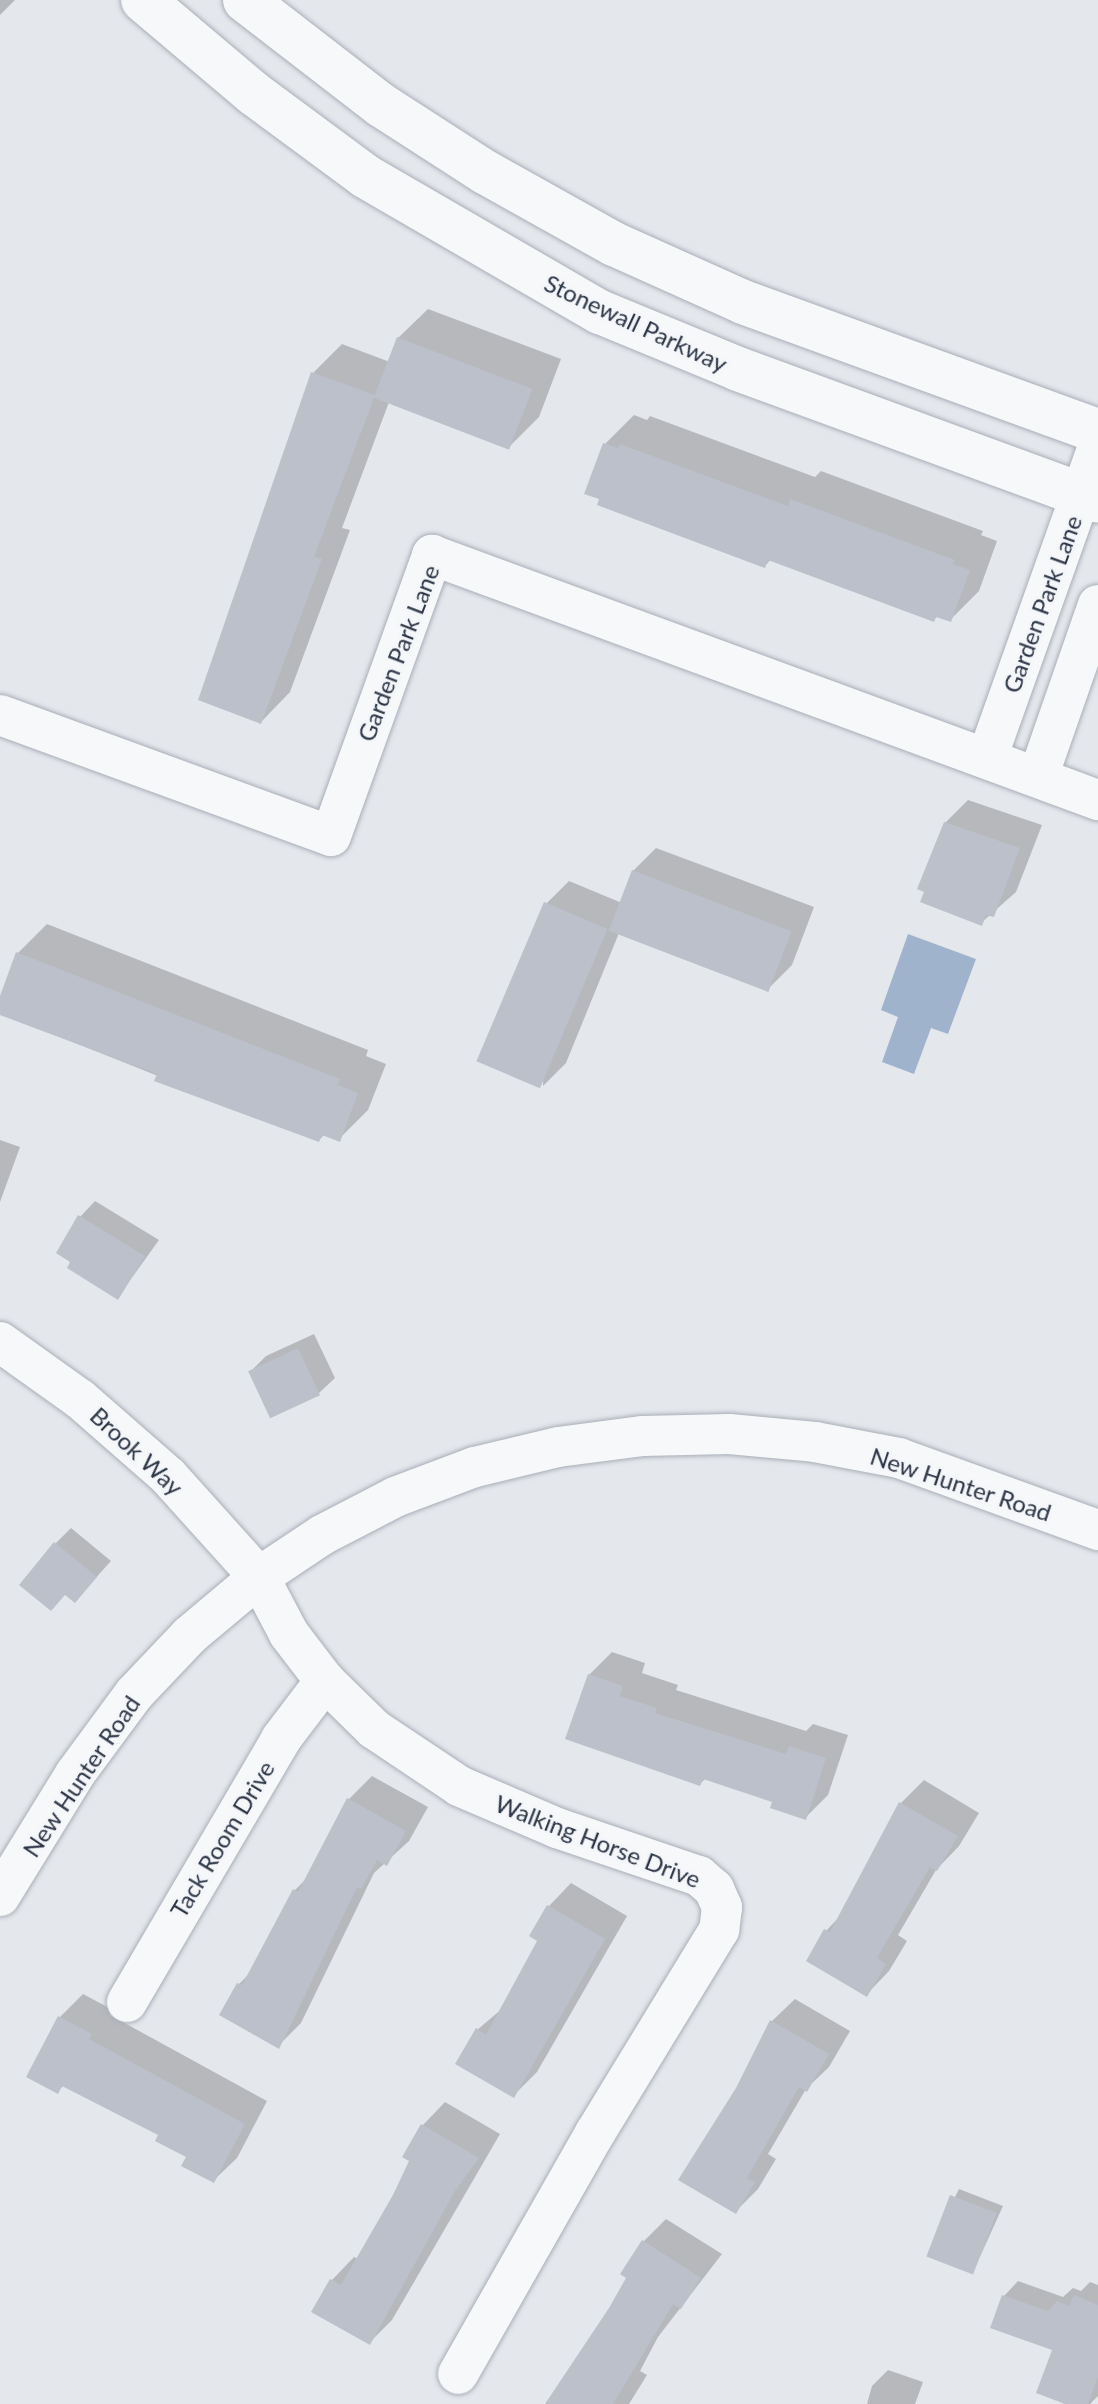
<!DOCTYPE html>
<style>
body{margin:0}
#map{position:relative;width:1098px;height:2404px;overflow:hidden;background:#e4e7ec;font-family:Lato,sans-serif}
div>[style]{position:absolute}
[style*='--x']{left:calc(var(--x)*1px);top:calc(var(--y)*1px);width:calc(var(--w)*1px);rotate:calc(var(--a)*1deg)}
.water>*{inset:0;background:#9fb4cc}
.shadow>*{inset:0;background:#0003}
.building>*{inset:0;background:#bbc0ca;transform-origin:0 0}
.roads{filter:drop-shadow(0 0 2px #a9aeb7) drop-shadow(0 0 2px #a9aeb7)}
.minor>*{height:40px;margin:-20px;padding:0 20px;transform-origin:20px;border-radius:20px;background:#f7f8fa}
.tertiary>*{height:44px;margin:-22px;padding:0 22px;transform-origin:22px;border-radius:22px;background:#f7f8fa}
span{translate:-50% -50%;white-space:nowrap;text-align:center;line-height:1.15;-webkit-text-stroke:6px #f4f6f9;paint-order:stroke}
.street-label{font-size:24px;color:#2b3445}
</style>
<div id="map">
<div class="water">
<div style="clip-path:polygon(908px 934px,976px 959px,948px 1034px,931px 1028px,914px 1074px,882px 1062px,898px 1017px,881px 1010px)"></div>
</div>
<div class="shadow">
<div style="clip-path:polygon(0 0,15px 0,0 15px)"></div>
<div style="clip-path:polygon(428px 309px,561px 359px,539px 417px,510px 446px,389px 402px,342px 528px,350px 530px,290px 692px,261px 722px,313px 373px,342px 344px,390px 362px,398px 338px)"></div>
<div style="clip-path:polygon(634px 415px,647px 420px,650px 416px,815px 477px,821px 471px,983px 531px,981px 535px,997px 541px,979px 591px,950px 620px,938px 616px,933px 620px,771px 559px,765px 566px,605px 444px)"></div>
<div style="clip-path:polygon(968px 800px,1042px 825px,1016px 892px,981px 923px,945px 823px)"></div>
<div style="clip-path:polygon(656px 848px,814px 907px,792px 965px,769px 988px,619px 933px,566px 1063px,543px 1086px,546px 904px,569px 881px,622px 903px,633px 871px)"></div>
<div style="clip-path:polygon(47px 924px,368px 1050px,366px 1056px,386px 1064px,368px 1110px,339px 1139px,325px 1134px,319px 1140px,0 1013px,18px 953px)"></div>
<div style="clip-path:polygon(0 1140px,20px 1147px,0 1202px)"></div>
<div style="clip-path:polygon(95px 1201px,159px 1240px,118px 1297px,80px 1217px)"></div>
<div style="clip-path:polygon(314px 1334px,335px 1378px,319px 1393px,251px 1371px,266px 1356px)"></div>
<div style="clip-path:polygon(71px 1528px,111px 1561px,75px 1601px,66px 1593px,56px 1543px)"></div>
<div style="clip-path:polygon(612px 1652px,645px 1663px,642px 1673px,678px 1685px,676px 1690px,806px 1731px,813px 1724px,848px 1735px,828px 1795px,805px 1818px,774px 1800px,706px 1778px,700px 1784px,589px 1675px)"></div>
<div style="clip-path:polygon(372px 1776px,428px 1807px,409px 1841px,374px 1873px,301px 2023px,278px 2046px,239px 1984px,252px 1971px,295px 1890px,309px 1876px,349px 1799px)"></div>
<div style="clip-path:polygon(924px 1780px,979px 1813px,959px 1846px,936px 1870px,898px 1935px,907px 1941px,889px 1971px,867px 1994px,826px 1931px,840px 1916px,901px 1803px)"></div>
<div style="clip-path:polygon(571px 1883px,627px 1916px,537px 2072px,514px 2095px,477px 2030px,503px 2008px,540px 1940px,549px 1906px)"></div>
<div style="clip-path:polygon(83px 1994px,113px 2010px,110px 2015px,267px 2101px,237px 2158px,214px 2180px,161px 2134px,64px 2085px,58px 2091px,28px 2076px,60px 2017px)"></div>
<div style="clip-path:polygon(795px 1999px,850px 2031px,829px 2067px,806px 2089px,768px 2154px,776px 2159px,758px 2189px,735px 2212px,738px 2089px,772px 2021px)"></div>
<div style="clip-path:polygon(445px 2102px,500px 2134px,392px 2320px,369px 2343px,314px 2311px,332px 2280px,354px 2257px,358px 2259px,412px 2161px,423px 2125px)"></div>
<div style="clip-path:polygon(959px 2189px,1003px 2206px,973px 2272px,941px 2225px)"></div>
<div style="clip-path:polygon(666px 2219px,722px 2254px,658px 2337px,640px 2371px,647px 2375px,629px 2404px,570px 2404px,643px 2242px)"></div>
<div style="clip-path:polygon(1018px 2281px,1063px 2297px,1073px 2288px,1081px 2291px,1090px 2282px,1098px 2285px,1098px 2396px,1090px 2404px,1071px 2404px,1054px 2349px,992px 2327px,1004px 2296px)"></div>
<div style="clip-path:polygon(888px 2370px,923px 2382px,915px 2404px,867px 2404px,872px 2386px)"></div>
</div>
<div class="building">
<div style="left:397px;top:337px;width:145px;height:65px;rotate:21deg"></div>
<div style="clip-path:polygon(311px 372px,375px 395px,314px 557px,322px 559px,261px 724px,198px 700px)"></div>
<div style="clip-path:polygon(603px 443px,618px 448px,620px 444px,788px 506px,790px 499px,955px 560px,953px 564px,970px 570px,951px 622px,936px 617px,934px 622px,768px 560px,765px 568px,597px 505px,599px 499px,584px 494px)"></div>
<div style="clip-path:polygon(944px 822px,1020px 848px,994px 917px,986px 915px,982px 926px,920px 902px,924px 892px,917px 889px)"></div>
<div style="left:632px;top:870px;width:171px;height:65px;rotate:21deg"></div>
<div style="left:544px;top:902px;width:69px;height:173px;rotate:23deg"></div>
<div style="clip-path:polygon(16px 952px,340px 1079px,338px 1085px,358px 1093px,340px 1142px,322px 1135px,319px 1142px,154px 1081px,157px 1074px,0 1015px,0 996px)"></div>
<div style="clip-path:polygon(78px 1215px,145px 1256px,118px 1300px,67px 1268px,70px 1262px,56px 1253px)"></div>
<div style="left:298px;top:1348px;width:52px;height:55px;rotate:65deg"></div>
<div style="clip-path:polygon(54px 1542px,97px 1577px,75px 1603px,65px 1595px,51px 1611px,19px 1585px)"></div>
<div style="clip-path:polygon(588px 1674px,623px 1686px,620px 1696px,657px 1708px,655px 1713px,786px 1754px,789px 1746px,826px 1758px,806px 1820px,770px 1808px,772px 1802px,703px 1779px,700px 1786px,565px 1739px)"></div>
<div style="clip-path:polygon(347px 1798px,406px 1831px,387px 1866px,377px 1860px,361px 1889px,357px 1887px,279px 2049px,219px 2015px,237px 1983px,242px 1985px,293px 1889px,298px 1892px)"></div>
<div style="clip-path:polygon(899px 1802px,958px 1836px,937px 1871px,930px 1867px,877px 1958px,886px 1964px,867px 1997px,806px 1961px,824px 1929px,830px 1932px)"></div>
<div style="clip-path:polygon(547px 1905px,605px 1939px,514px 2098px,455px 2064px,476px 2028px,486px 2035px,537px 1941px,529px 1936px)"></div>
<div style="clip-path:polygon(58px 2016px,92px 2034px,89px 2039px,245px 2124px,214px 2183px,181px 2166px,186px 2157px,155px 2141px,158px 2135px,62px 2086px,58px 2094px,26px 2077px)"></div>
<div style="clip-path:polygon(770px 2020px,829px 2054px,807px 2092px,799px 2087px,747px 2178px,755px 2182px,736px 2214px,678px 2180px,736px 2088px)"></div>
<div style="clip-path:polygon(421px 2124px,479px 2158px,455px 2191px,370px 2345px,311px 2312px,330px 2279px,341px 2285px,393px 2195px,409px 2161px,402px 2157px)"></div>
<div style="left:950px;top:2195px;width:50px;height:66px;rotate:21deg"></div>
<div style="clip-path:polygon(642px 2240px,701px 2278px,681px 2309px,673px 2304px,613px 2404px,545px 2404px,609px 2308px,626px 2278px,620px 2274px)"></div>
<div style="clip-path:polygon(1002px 2295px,1048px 2311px,1057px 2301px,1069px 2306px,1074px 2295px,1098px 2305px,1098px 2377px,1088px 2404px,1065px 2404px,1036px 2393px,1052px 2350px,990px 2328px)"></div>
</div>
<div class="roads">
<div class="minor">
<div style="--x:0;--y:715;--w:352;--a:20.1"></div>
<div style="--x:331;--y:836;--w:299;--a:-70.2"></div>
<div style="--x:432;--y:555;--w:710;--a:20.2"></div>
<div style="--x:987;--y:758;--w:330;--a:-70.4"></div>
<div style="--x:1038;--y:777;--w:182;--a:-70.8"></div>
<div style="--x:0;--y:1342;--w:98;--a:35.5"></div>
<div style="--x:80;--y:1399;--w:117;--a:41.2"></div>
<div style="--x:168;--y:1476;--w:136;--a:48"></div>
<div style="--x:259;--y:1577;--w:64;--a:62.2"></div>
<div style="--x:289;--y:1634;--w:59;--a:52.5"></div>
<div style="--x:325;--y:1681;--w:69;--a:44.4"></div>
<div style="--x:374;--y:1729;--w:102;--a:33.8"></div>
<div style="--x:459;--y:1786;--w:107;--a:23.2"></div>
<div style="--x:557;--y:1828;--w:150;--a:18.7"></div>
<div style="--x:699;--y:1876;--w:20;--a:41"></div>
<div style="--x:714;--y:1889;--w:20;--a:66"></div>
<div style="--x:722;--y:1907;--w:23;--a:97"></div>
<div style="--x:719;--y:1930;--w:238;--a:121.4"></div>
<div style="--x:595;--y:2133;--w:277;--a:119.6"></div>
<div style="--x:0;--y:1896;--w:143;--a:-58.4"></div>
<div style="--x:75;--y:1774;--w:99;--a:-53.6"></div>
<div style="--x:134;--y:1694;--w:81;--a:-46.5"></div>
<div style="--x:190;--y:1635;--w:90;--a:-40"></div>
<div style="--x:259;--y:1577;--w:76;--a:-33.7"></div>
<div style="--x:322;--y:1535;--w:82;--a:-27.5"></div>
<div style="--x:395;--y:1497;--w:85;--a:-20.6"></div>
<div style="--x:475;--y:1467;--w:85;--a:-13.5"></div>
<div style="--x:558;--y:1447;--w:86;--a:-7.4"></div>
<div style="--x:643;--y:1436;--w:86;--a:-1.3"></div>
<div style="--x:729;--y:1434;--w:86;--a:5.3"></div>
<div style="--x:815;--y:1442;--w:86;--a:10.8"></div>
<div style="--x:899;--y:1458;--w:212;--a:19.9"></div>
<div style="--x:127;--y:2002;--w:305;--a:-59.6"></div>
<div style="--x:281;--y:1739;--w:73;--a:-52.8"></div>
</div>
<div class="tertiary">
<div style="--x:143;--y:0;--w:144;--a:40.2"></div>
<div style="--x:253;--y:93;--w:139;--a:36.5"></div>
<div style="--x:365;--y:176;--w:272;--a:30.1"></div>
<div style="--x:600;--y:312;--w:149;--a:22.4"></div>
<div style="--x:738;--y:369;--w:383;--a:20.1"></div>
<div style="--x:245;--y:0;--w:172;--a:37.7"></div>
<div style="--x:381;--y:105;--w:124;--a:32.8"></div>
<div style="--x:485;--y:172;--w:148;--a:29.2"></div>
<div style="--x:614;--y:244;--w:141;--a:24.2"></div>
<div style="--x:743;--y:302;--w:378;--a:20"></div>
</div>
</div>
<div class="street-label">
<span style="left:636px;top:323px;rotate:25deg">Stonewall Parkway</span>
<span style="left:1042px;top:604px;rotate:-70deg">Garden Park Lane</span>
<span style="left:398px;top:653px;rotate:-69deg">Garden Park Lane</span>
<span style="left:137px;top:1451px;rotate:43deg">Brook Way</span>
<span style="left:961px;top:1484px;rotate:18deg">New Hunter Road</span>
<span style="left:81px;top:1776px;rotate:-56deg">New Hunter Road</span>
<span style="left:222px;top:1839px;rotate:-59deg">Tack Room Drive</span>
<span style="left:598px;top:1841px;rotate:21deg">Walking Horse Drive</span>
</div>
</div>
